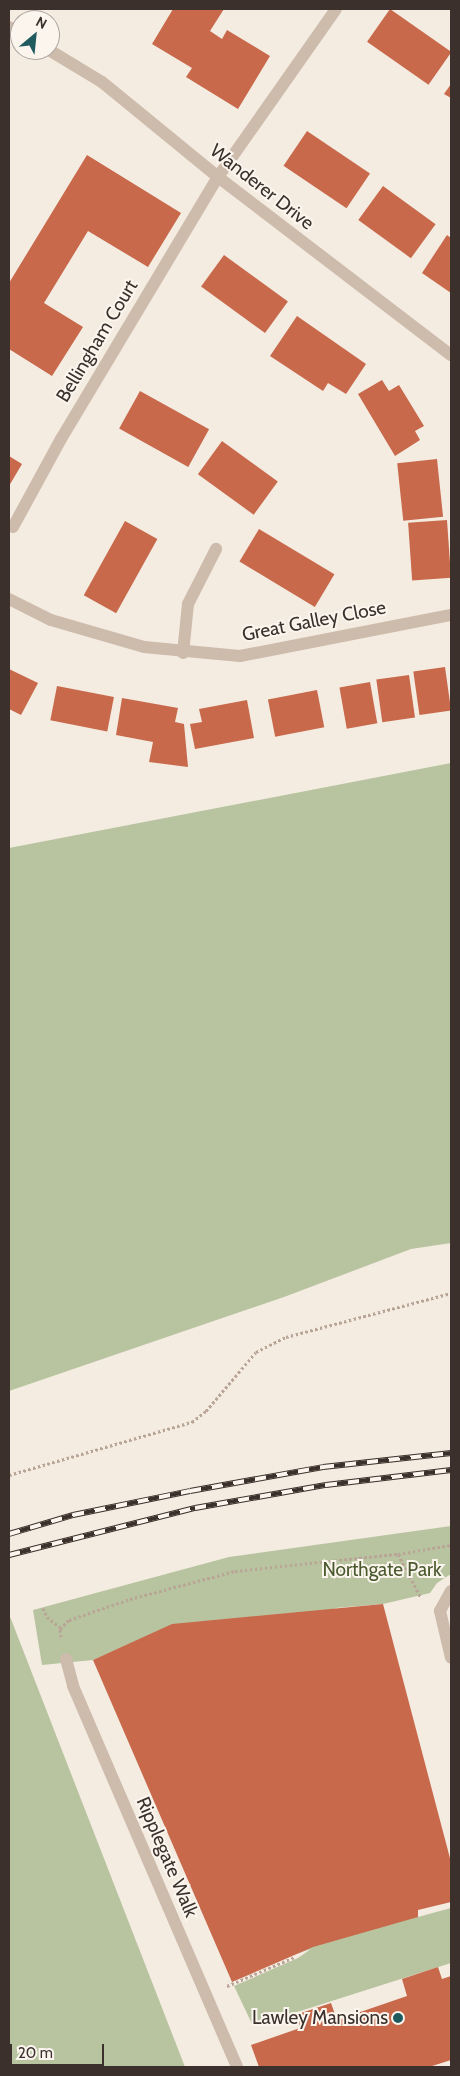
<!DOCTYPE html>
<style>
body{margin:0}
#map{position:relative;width:460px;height:2076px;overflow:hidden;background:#f4ebe1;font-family:Cabin,sans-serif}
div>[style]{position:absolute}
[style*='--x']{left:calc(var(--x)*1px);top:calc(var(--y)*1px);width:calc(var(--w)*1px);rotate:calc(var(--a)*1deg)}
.green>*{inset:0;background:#b8c4a0}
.building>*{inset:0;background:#c8694b;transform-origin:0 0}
.path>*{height:3px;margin-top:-1.5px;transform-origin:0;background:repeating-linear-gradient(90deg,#b9a596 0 2.5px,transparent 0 5px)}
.street>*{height:12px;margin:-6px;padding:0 6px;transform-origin:6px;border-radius:6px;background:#cdbbac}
.rail>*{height:5.5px;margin-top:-2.75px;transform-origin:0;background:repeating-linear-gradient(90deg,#fbf5ee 0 11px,#3b302b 0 22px);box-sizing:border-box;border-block:1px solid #3b302b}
.dots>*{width:14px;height:14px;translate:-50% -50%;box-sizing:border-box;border:2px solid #fbf5ee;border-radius:50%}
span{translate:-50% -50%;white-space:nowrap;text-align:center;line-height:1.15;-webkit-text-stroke:4px #fbf5ee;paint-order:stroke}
.street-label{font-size:19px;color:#3b302b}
.park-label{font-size:19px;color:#4a5a2e}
.poi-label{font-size:19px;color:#3b302b}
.right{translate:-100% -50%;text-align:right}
.frame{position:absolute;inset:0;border:10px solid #3b302b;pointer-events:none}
.north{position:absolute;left:10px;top:10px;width:50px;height:50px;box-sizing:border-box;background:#fbf5ee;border:1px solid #aea6a0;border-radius:50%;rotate:28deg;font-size:14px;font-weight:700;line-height:20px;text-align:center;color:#3b302b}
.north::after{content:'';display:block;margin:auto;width:18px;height:22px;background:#1f5a5e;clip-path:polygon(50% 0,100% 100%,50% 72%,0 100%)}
.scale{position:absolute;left:10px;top:2044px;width:94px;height:22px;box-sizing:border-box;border:2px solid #3b302b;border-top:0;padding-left:6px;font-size:15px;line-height:18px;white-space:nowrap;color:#3b302b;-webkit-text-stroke:4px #fbf5ee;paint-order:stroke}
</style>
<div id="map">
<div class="green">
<div style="clip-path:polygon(451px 763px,451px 1243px,411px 1249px,284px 1297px,9px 1391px,9px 848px)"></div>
<div style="clip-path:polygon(451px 1526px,451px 1574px,437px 1583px,430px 1593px,383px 1604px,335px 1608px,418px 1917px,451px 1908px,451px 1963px,253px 2026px,234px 1986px,298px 1958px,311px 1949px,296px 1954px,157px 1632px,93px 1660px,42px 1665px,33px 1610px,229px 1557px)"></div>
<div style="clip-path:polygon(9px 1614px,185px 2067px,9px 2067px)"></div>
</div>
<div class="building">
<div style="clip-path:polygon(173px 9px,224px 9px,210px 31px,222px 39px,227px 30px,270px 56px,238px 109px,186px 77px,192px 68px,152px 44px)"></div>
<div style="left:390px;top:9px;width:75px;height:40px;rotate:35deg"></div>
<div style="clip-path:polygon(451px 84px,451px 98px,444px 94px)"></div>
<div style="left:307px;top:131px;width:76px;height:42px;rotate:34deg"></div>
<div style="clip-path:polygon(87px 155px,181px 213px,148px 267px,88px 231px,44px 303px,83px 327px,52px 376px,9px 349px,9px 283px)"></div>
<div style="left:383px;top:186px;width:65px;height:42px;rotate:36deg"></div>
<div style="clip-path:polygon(447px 235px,451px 238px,451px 293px,422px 273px)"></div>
<div style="left:224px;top:255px;width:79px;height:39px;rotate:36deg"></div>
<div style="clip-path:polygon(297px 316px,366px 364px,346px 394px,328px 383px,323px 391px,270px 356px)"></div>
<div style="clip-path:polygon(382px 380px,389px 391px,399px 385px,424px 426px,415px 431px,420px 440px,395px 456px,358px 394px)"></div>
<div style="left:140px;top:391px;width:79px;height:43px;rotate:29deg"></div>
<div style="left:222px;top:441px;width:69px;height:41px;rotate:36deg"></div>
<div style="clip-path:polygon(9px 456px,22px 464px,9px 486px)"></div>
<div style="left:437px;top:459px;width:58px;height:40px;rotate:84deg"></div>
<div style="left:447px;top:520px;width:58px;height:39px;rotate:86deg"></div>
<div style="left:125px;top:521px;width:37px;height:85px;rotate:29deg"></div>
<div style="left:259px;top:529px;width:88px;height:38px;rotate:31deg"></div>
<div style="left:445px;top:667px;width:44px;height:32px;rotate:82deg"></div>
<div style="clip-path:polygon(9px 669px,38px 683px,21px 715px,9px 709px)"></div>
<div style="left:409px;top:675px;width:43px;height:33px;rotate:82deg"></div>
<div style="left:370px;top:682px;width:42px;height:31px;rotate:80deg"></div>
<div style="left:57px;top:686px;width:58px;height:35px;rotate:11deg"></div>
<div style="left:317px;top:690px;width:38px;height:50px;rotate:79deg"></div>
<div style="clip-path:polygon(122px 698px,178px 708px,175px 722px,184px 724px,188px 767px,149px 762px,153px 742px,116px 735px)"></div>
<div style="clip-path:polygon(247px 700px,254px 738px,195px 749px,190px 724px,202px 722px,199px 709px)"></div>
<div style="clip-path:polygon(383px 1604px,451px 1862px,451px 1902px,418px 1910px,418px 1917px,313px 1947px,232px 1982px,93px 1660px,172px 1624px)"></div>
<div style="clip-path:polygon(438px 1967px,442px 1979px,451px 1976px,451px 2060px,429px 2067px,259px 2067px,251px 2045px,300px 2028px,295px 2015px,331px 2003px,337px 2020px,407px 1996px,402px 1979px)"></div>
</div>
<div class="path">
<div style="--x:9;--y:1475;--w:191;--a:-16.2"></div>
<div style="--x:192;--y:1422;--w:18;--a:-38"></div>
<div style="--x:206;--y:1411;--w:77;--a:-49.7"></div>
<div style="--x:256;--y:1352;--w:34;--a:-27"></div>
<div style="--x:286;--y:1337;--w:171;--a:-14.9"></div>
<div style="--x:398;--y:1554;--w:54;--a:-9.6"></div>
<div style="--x:43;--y:1608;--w:10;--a:66"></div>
<div style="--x:47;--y:1617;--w:18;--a:38"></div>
<div style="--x:61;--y:1637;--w:8;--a:-97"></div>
<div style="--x:60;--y:1629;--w:13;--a:-45"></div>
<div style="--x:69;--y:1620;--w:65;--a:-19"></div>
<div style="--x:130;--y:1599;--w:109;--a:-14.9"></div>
<div style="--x:235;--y:1571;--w:164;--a:-6"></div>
<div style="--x:398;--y:1554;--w:50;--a:62.4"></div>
<div style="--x:227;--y:1986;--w:74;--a:-23.1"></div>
</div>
<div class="street">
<div style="--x:9;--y:27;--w:13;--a:29"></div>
<div style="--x:49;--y:50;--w:62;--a:31.1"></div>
<div style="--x:102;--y:82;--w:150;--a:39.3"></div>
<div style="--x:218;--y:177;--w:293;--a:37.4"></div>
<div style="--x:13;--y:527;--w:100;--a:-61.4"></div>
<div style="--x:61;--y:439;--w:305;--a:-59.1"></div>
<div style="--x:218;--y:177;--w:205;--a:-54.9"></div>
<div style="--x:9;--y:599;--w:47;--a:26.6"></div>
<div style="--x:51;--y:620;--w:97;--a:16.2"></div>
<div style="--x:144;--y:647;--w:96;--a:5.4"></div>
<div style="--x:240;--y:656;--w:215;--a:-11"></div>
<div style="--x:183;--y:653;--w:49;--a:-84.2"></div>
<div style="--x:188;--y:604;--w:62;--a:-63"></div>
<div style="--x:451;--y:1591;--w:23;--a:119"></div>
<div style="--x:440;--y:1611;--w:48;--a:76.8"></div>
<div style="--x:66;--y:1659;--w:28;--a:75"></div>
<div style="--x:73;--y:1686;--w:415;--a:66.7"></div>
</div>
<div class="rail">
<div style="--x:9;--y:1534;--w:67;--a:-16.5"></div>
<div style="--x:73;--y:1515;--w:119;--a:-11.6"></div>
<div style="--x:190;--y:1491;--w:135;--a:-10.2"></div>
<div style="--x:323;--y:1467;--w:129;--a:-6.2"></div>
<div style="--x:9;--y:1555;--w:192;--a:-14.2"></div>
<div style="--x:195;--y:1508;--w:133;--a:-10"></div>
<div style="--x:326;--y:1485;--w:126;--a:-6.8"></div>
</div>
<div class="dots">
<div style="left:398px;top:2018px;background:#1f5a5e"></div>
</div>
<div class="street-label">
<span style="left:262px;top:187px;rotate:38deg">Wanderer Drive</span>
<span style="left:97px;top:341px;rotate:-59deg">Bellingham Court</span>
<span style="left:314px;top:621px;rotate:-11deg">Great Galley Close</span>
<span style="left:167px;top:1857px;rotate:67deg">Ripplegate Walk</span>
</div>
<div class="park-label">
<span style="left:382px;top:1570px">Northgate Park</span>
</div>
<div class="poi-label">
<span class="right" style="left:388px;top:2018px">Lawley Mansions</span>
</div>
<div class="frame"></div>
<div class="north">N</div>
<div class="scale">20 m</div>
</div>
